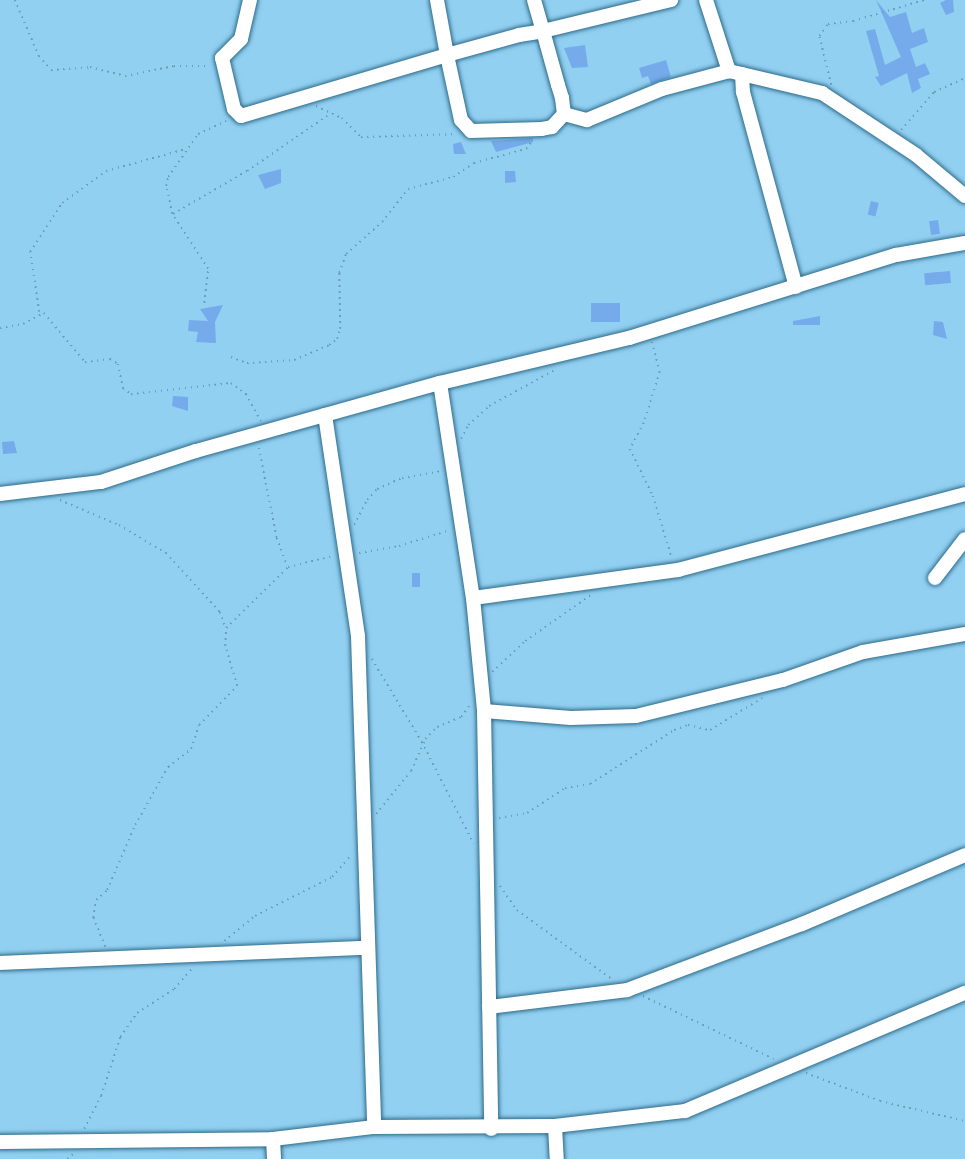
<!DOCTYPE html>
<style>
body{margin:0}
#map{position:relative;width:965px;height:1159px;overflow:hidden;background:#92d0f2;font-family:"Source Sans 3",sans-serif}
div>[style]{position:absolute}
[style*='--x']{left:calc(var(--x)*1px);top:calc(var(--y)*1px);width:calc(var(--w)*1px);rotate:calc(var(--a)*1deg)}
.building>*{inset:0;background:#75abeb;transform-origin:0 0}
.path>*{height:1.5px;margin-top:-0.75px;transform-origin:0;background:repeating-linear-gradient(90deg,#6c9db8 0 1.5px,transparent 0 6px)}
.roads{filter:drop-shadow(0 0 2px #2e6b89) drop-shadow(0 0 2px #2e6b89)}
.minor>*{height:14px;margin:-7px;padding:0 7px;transform-origin:7px;border-radius:7px;background:#fff}
span{translate:-50% -50%;white-space:nowrap;text-align:center;line-height:1.15;-webkit-text-stroke:4.5px #ceecfd;paint-order:stroke}
</style>
<div id="map">
<div class="building">
<div style="clip-path:polygon(876px 0,890px 17px,906px 12px,912px 33px,924px 28px,928px 42px,910px 49px,916px 67px,925px 63px,930px 74px,918px 79px,921px 88px,912px 93px,907px 73px,881px 86px,875px 77px,879px 76px,866px 31px,875px 29px,885px 65px,901px 57px)"></div>
<div style="clip-path:polygon(946px 0,953px 0,954px 12px,946px 15px,940px 3px)"></div>
<div style="clip-path:polygon(585px 45px,588px 67px,572px 68px,564px 48px)"></div>
<div style="clip-path:polygon(666px 60px,671px 77px,651px 84px,648px 76px,642px 78px,639px 68px)"></div>
<div style="clip-path:polygon(533px 138px,533px 142px,496px 152px,491px 141px)"></div>
<div style="clip-path:polygon(461px 142px,466px 154px,454px 154px,453px 144px)"></div>
<div style="clip-path:polygon(281px 169px,281px 183px,265px 189px,258px 175px)"></div>
<div style="clip-path:polygon(505px 171px,515px 171px,516px 182px,505px 183px)"></div>
<div style="left:871px;top:201px;width:8px;height:14px;rotate:14deg"></div>
<div style="left:938px;top:220px;width:14px;height:9px;rotate:82deg"></div>
<div style="left:950px;top:271px;width:12px;height:26px;rotate:85deg"></div>
<div style="left:620px;top:303px;width:19px;height:29px;rotate:90deg"></div>
<div style="clip-path:polygon(223px 305px,215px 322px,216px 343px,196px 342px,198px 332px,188px 331px,189px 320px,208px 321px,200px 309px)"></div>
<div style="clip-path:polygon(820px 316px,820px 325px,793px 325px,793px 321px)"></div>
<div style="clip-path:polygon(934px 321px,943px 322px,947px 339px,933px 335px)"></div>
<div style="clip-path:polygon(173px 396px,188px 397px,188px 411px,172px 406px)"></div>
<div style="clip-path:polygon(14px 441px,17px 453px,3px 454px,2px 442px)"></div>
<div style="left:412px;top:573px;width:8px;height:14px"></div>
</div>
<div class="path">
<div style="--x:15;--y:0;--w:61;--a:66.8"></div>
<div style="--x:39;--y:56;--w:18;--a:49"></div>
<div style="--x:51;--y:70;--w:39;--a:-4"></div>
<div style="--x:90;--y:67;--w:36;--a:14"></div>
<div style="--x:125;--y:76;--w:50;--a:-11.5"></div>
<div style="--x:174;--y:66;--w:36;--a:0"></div>
<div style="--x:831;--y:85;--w:50;--a:-103.8"></div>
<div style="--x:819;--y:36;--w:15;--a:-53"></div>
<div style="--x:828;--y:24;--w:25;--a:-7"></div>
<div style="--x:853;--y:21;--w:74;--a:-16.5"></div>
<div style="--x:316;--y:106;--w:29;--a:25"></div>
<div style="--x:342;--y:118;--w:27;--a:45"></div>
<div style="--x:361;--y:137;--w:96;--a:-1.8"></div>
<div style="--x:901;--y:130;--w:50;--a:-49"></div>
<div style="--x:934;--y:92;--w:34;--a:-24"></div>
<div style="--x:173;--y:214;--w:86;--a:-30.2"></div>
<div style="--x:247;--y:171;--w:102;--a:-34.6"></div>
<div style="--x:204;--y:303;--w:34;--a:-83"></div>
<div style="--x:208;--y:269;--w:66;--a:-123.2"></div>
<div style="--x:172;--y:214;--w:29;--a:-102"></div>
<div style="--x:166;--y:186;--w:9;--a:-77"></div>
<div style="--x:168;--y:177;--w:52;--a:-55.1"></div>
<div style="--x:198;--y:134;--w:31;--a:-25"></div>
<div style="--x:39;--y:312;--w:61;--a:-98.5"></div>
<div style="--x:30;--y:252;--w:59;--a:-56.9"></div>
<div style="--x:62;--y:203;--w:54;--a:-36"></div>
<div style="--x:106;--y:171;--w:83;--a:-15.4"></div>
<div style="--x:0;--y:328;--w:23;--a:-10"></div>
<div style="--x:23;--y:324;--w:24;--a:-28"></div>
<div style="--x:44;--y:313;--w:64;--a:50.1"></div>
<div style="--x:85;--y:362;--w:25;--a:-7"></div>
<div style="--x:110;--y:359;--w:9;--a:32"></div>
<div style="--x:118;--y:364;--w:25;--a:78"></div>
<div style="--x:123;--y:388;--w:10;--a:37"></div>
<div style="--x:131;--y:394;--w:101;--a:-6.3"></div>
<div style="--x:231;--y:383;--w:19;--a:36"></div>
<div style="--x:246;--y:394;--w:31;--a:61"></div>
<div style="--x:652;--y:342;--w:31;--a:75"></div>
<div style="--x:660;--y:372;--w:53;--a:107.4"></div>
<div style="--x:644;--y:423;--w:30;--a:118"></div>
<div style="--x:630;--y:449;--w:52;--a:63.9"></div>
<div style="--x:653;--y:496;--w:65;--a:73"></div>
<div style="--x:231;--y:357;--w:17;--a:21"></div>
<div style="--x:247;--y:363;--w:47;--a:-3.7"></div>
<div style="--x:294;--y:360;--w:38;--a:-23"></div>
<div style="--x:329;--y:345;--w:10;--a:-37"></div>
<div style="--x:337;--y:339;--w:10;--a:-73"></div>
<div style="--x:340;--y:329;--w:56;--a:-91"></div>
<div style="--x:339;--y:273;--w:20;--a:-70"></div>
<div style="--x:346;--y:254;--w:48;--a:-41.6"></div>
<div style="--x:382;--y:222;--w:42;--a:-51.8"></div>
<div style="--x:408;--y:189;--w:47;--a:-14.9"></div>
<div style="--x:453;--y:177;--w:25;--a:-34"></div>
<div style="--x:474;--y:163;--w:54;--a:-15.1"></div>
<div style="--x:526;--y:149;--w:9;--a:-54"></div>
<div style="--x:461;--y:439;--w:16;--a:-63"></div>
<div style="--x:468;--y:425;--w:28;--a:-42"></div>
<div style="--x:489;--y:406;--w:77;--a:-28.9"></div>
<div style="--x:259;--y:448;--w:92;--a:78.7"></div>
<div style="--x:277;--y:538;--w:29;--a:70"></div>
<div style="--x:60;--y:500;--w:64;--a:23"></div>
<div style="--x:119;--y:525;--w:55;--a:30.8"></div>
<div style="--x:166;--y:553;--w:80;--a:47.5"></div>
<div style="--x:220;--y:612;--w:15;--a:70"></div>
<div style="--x:354;--y:525;--w:28;--a:-63"></div>
<div style="--x:367;--y:500;--w:15;--a:-48"></div>
<div style="--x:377;--y:489;--w:27;--a:-24"></div>
<div style="--x:402;--y:478;--w:41;--a:-9.9"></div>
<div style="--x:359;--y:553;--w:41;--a:-9.9"></div>
<div style="--x:399;--y:546;--w:53;--a:-17.4"></div>
<div style="--x:372;--y:659;--w:97;--a:58.9"></div>
<div style="--x:422;--y:742;--w:114;--a:63"></div>
<div style="--x:492;--y:672;--w:45;--a:-43.2"></div>
<div style="--x:525;--y:641;--w:82;--a:-35"></div>
<div style="--x:376;--y:814;--w:55;--a:-50.9"></div>
<div style="--x:411;--y:771;--w:35;--a:-66"></div>
<div style="--x:425;--y:739;--w:17;--a:-45"></div>
<div style="--x:437;--y:727;--w:26;--a:-23"></div>
<div style="--x:461;--y:717;--w:17;--a:-54"></div>
<div style="--x:499;--y:818;--w:28;--a:-10"></div>
<div style="--x:527;--y:813;--w:45;--a:-33.3"></div>
<div style="--x:565;--y:788;--w:25;--a:-9"></div>
<div style="--x:590;--y:784;--w:100;--a:-32.7"></div>
<div style="--x:674;--y:730;--w:15;--a:-20"></div>
<div style="--x:688;--y:725;--w:23;--a:13"></div>
<div style="--x:710;--y:730;--w:61;--a:-31.6"></div>
<div style="--x:500;--y:886;--w:29;--a:55"></div>
<div style="--x:517;--y:910;--w:119;--a:36.1"></div>
<div style="--x:224;--y:941;--w:40;--a:-39"></div>
<div style="--x:255;--y:916;--w:86;--a:-26.9"></div>
<div style="--x:332;--y:877;--w:30;--a:-49"></div>
<div style="--x:105;--y:947;--w:31;--a:-112"></div>
<div style="--x:93;--y:918;--w:18;--a:-81"></div>
<div style="--x:96;--y:900;--w:15;--a:-42"></div>
<div style="--x:107;--y:890;--w:71;--a:-66.7"></div>
<div style="--x:135;--y:825;--w:67;--a:-60.4"></div>
<div style="--x:168;--y:767;--w:29;--a:-38"></div>
<div style="--x:191;--y:749;--w:25;--a:-72"></div>
<div style="--x:199;--y:725;--w:54;--a:-45.7"></div>
<div style="--x:237;--y:686;--w:42;--a:-106.7"></div>
<div style="--x:225;--y:646;--w:18;--a:-87"></div>
<div style="--x:226;--y:628;--w:87;--a:-44.5"></div>
<div style="--x:288;--y:567;--w:45;--a:-14"></div>
<div style="--x:643;--y:996;--w:145;--a:25.7"></div>
<div style="--x:806;--y:1073;--w:79;--a:20.7"></div>
<div style="--x:880;--y:1101;--w:87;--a:13.2"></div>
<div style="--x:84;--y:1129;--w:37;--a:-63"></div>
<div style="--x:101;--y:1096;--w:62;--a:-72.1"></div>
<div style="--x:120;--y:1037;--w:29;--a:-55"></div>
<div style="--x:137;--y:1013;--w:44;--a:-33"></div>
<div style="--x:174;--y:989;--w:29;--a:-49"></div>
<div style="--x:67;--y:1159;--w:8;--a:-40"></div>
</div>
<div class="roads">
<div class="minor">
<div style="--x:250;--y:0;--w:40;--a:103"></div>
<div style="--x:241;--y:39;--w:27;--a:135"></div>
<div style="--x:222;--y:58;--w:52;--a:76.8"></div>
<div style="--x:234;--y:109;--w:10;--a:45"></div>
<div style="--x:241;--y:116;--w:215;--a:-16.5"></div>
<div style="--x:447;--y:55;--w:56;--a:-100.3"></div>
<div style="--x:534;--y:0;--w:32;--a:74"></div>
<div style="--x:543;--y:31;--w:56;--a:74.5"></div>
<div style="--x:558;--y:85;--w:14;--a:73"></div>
<div style="--x:562;--y:98;--w:16;--a:83"></div>
<div style="--x:564;--y:114;--w:18;--a:133"></div>
<div style="--x:552;--y:127;--w:10;--a:169"></div>
<div style="--x:542;--y:129;--w:71;--a:178.4"></div>
<div style="--x:471;--y:131;--w:15;--a:-132"></div>
<div style="--x:461;--y:120;--w:66;--a:-102.2"></div>
<div style="--x:447;--y:55;--w:75;--a:-15.5"></div>
<div style="--x:519;--y:35;--w:24;--a:-9"></div>
<div style="--x:543;--y:31;--w:132;--a:-13.6"></div>
<div style="--x:706;--y:0;--w:75;--a:72.1"></div>
<div style="--x:742;--y:74;--w:18;--a:87"></div>
<div style="--x:743;--y:92;--w:202;--a:74.8"></div>
<div style="--x:564;--y:114;--w:24;--a:15"></div>
<div style="--x:587;--y:120;--w:81;--a:-22.5"></div>
<div style="--x:662;--y:89;--w:69;--a:-15"></div>
<div style="--x:729;--y:71;--w:96;--a:13.3"></div>
<div style="--x:822;--y:93;--w:113;--a:33.4"></div>
<div style="--x:916;--y:155;--w:64;--a:39.9"></div>
<div style="--x:440;--y:383;--w:218;--a:81.3"></div>
<div style="--x:473;--y:598;--w:114;--a:84.4"></div>
<div style="--x:484;--y:711;--w:418;--a:89"></div>
<div style="--x:325;--y:415;--w:223;--a:81.5"></div>
<div style="--x:358;--y:636;--w:491;--a:88.1"></div>
<div style="--x:0;--y:494;--w:102;--a:-6.8"></div>
<div style="--x:101;--y:482;--w:100;--a:-18.1"></div>
<div style="--x:196;--y:451;--w:253;--a:-15.6"></div>
<div style="--x:440;--y:383;--w:194;--a:-13.4"></div>
<div style="--x:629;--y:338;--w:280;--a:-17.3"></div>
<div style="--x:896;--y:255;--w:70;--a:-9.9"></div>
<div style="--x:935;--y:578;--w:49;--a:-52.4"></div>
<div style="--x:473;--y:598;--w:207;--a:-7.8"></div>
<div style="--x:678;--y:570;--w:297;--a:-14.8"></div>
<div style="--x:484;--y:711;--w:87;--a:4.6"></div>
<div style="--x:571;--y:718;--w:65;--a:-1.8"></div>
<div style="--x:636;--y:716;--w:151;--a:-13.8"></div>
<div style="--x:783;--y:680;--w:85;--a:-19.3"></div>
<div style="--x:863;--y:652;--w:104;--a:-10"></div>
<div style="--x:0;--y:963;--w:365;--a:-2.4"></div>
<div style="--x:489;--y:1007;--w:139;--a:-7"></div>
<div style="--x:627;--y:990;--w:187;--a:-20.7"></div>
<div style="--x:802;--y:924;--w:177;--a:-22.9"></div>
<div style="--x:555;--y:1126;--w:33;--a:87"></div>
<div style="--x:273;--y:1139;--w:20;--a:87"></div>
<div style="--x:0;--y:1142;--w:273;--a:-0.6"></div>
<div style="--x:273;--y:1139;--w:102;--a:-6.8"></div>
<div style="--x:374;--y:1127;--w:181;--a:-0.3"></div>
<div style="--x:555;--y:1126;--w:131;--a:-6.6"></div>
<div style="--x:685;--y:1111;--w:304;--a:-22.9"></div>
</div>
</div>
</div>
